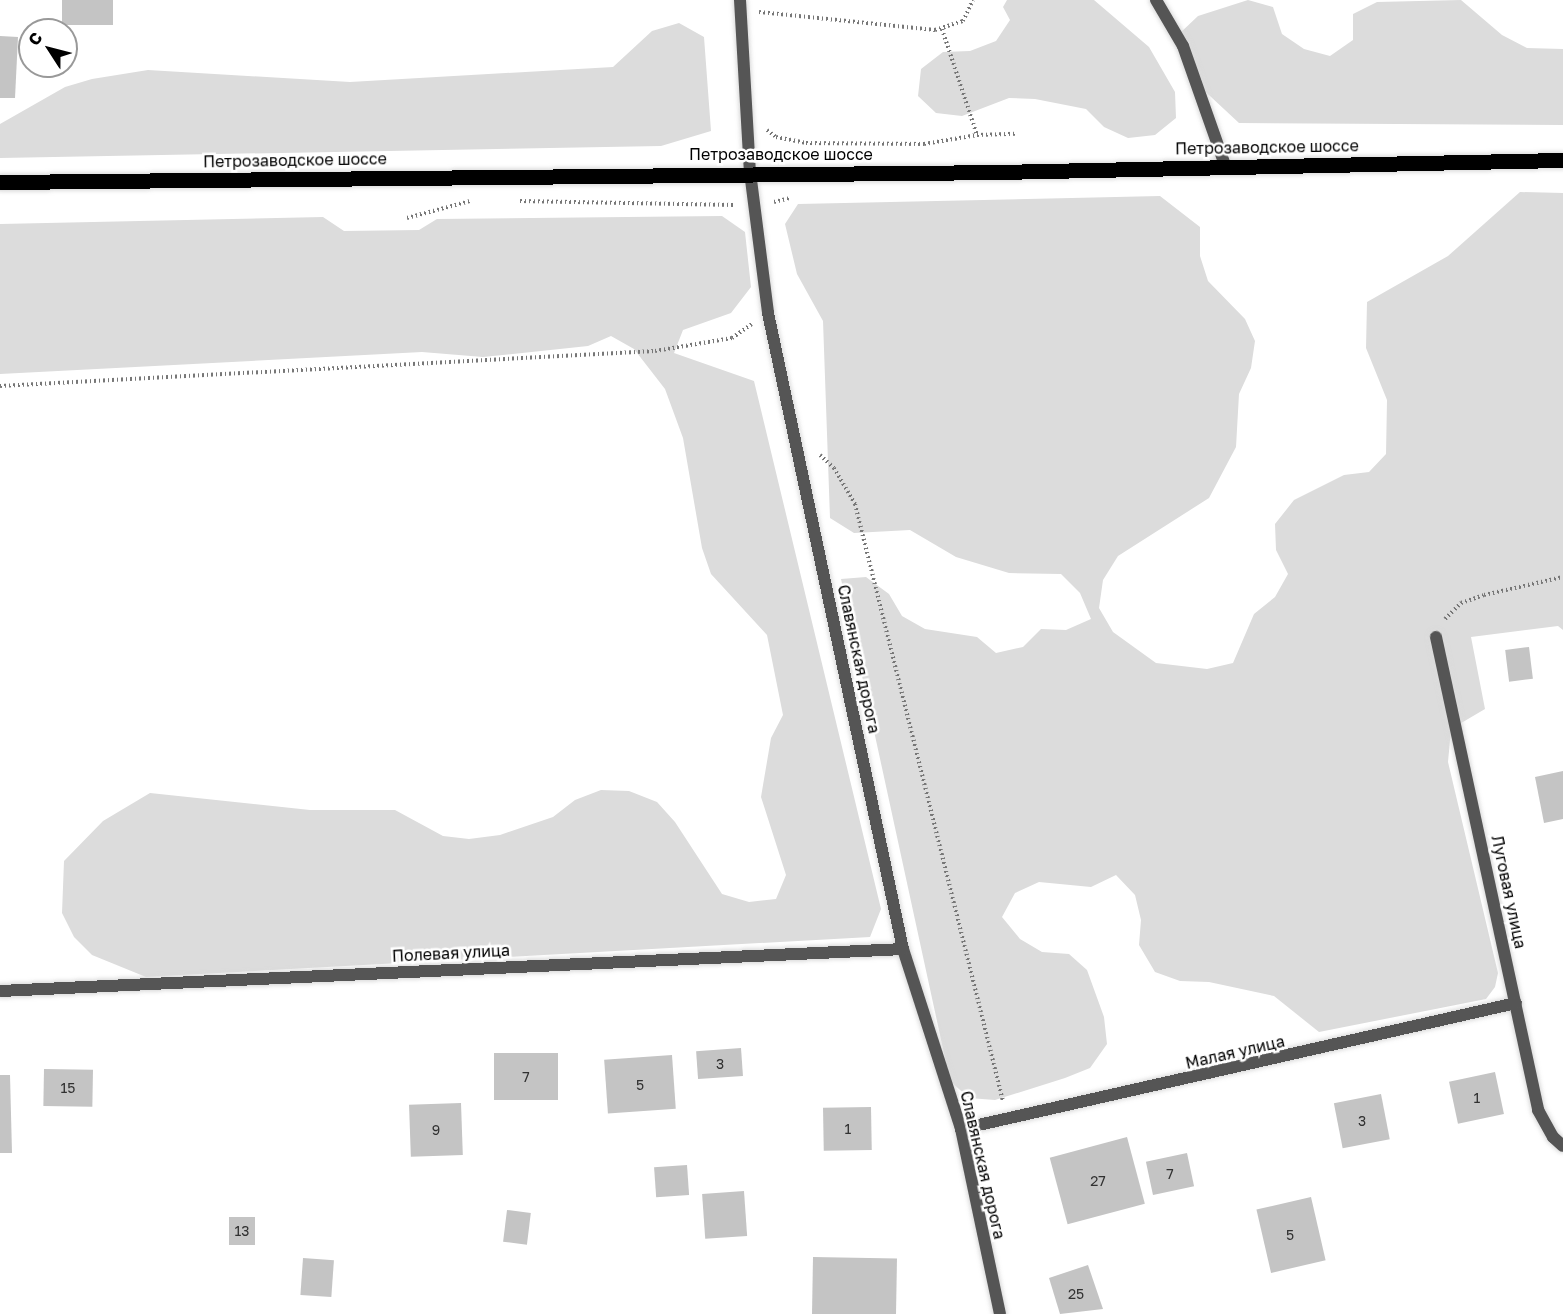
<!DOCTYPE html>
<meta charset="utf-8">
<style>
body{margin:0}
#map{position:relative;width:1563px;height:1314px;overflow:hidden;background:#fff;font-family:"Golos Text",sans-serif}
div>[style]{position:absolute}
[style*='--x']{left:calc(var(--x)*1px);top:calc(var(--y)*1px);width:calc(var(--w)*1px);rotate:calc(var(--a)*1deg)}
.green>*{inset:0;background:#dcdcdc}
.building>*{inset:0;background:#c4c4c4;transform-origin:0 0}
.path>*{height:4px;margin-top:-2px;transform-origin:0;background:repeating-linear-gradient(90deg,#777 0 1.5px,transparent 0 4.5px)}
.roads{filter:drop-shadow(0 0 2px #dbdbdb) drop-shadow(0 0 2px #dbdbdb)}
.street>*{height:12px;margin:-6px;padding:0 6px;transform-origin:6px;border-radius:6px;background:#555}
.primary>*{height:15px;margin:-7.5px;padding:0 7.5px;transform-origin:7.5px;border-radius:7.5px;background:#000}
span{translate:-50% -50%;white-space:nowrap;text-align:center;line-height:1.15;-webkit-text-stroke:5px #fff;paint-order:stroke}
.number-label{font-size:14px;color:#313131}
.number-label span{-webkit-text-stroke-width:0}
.street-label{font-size:16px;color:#000}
.north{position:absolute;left:18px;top:18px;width:60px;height:60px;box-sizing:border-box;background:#fff;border:2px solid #999;border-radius:50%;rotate:306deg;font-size:16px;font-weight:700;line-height:24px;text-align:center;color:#000}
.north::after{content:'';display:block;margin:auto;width:21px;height:27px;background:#000;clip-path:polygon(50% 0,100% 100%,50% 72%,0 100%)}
</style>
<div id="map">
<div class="green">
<div style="clip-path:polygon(1007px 0,1094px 0,1149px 47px,1175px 92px,1176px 118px,1155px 135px,1128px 138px,1104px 127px,1086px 109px,1035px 99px,1009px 98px,962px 116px,936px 113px,918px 96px,921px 69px,943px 52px,970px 51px,996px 41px,1010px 20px,1003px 7px)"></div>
<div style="clip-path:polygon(1248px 0,1273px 7px,1282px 34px,1304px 49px,1330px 56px,1353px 40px,1353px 14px,1377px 2px,1461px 0,1502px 35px,1527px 48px,1563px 49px,1563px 125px,1239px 123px,1196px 83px,1179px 34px,1198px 16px)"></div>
<div style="clip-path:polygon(679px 23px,704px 37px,711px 131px,661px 146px,0 158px,0 124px,65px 87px,92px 79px,148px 70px,350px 82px,613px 67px,652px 31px)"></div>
<div style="clip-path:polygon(1520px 192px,1563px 193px,1563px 630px,1558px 626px,1471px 637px,1485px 709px,1451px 729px,1448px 762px,1498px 973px,1495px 987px,1486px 999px,1319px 1032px,1274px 996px,1209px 982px,1180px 981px,1155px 972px,1139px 945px,1141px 920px,1135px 895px,1116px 875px,1091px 887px,1039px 882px,1015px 893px,1002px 917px,1020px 939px,1042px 952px,1069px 954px,1087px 970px,1104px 1017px,1107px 1044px,1090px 1068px,1065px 1078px,995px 1100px,969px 1098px,950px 1081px,841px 579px,866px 577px,889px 594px,902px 616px,925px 629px,977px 637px,996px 653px,1023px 647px,1041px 629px,1066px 630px,1091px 619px,1080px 593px,1061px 574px,1009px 573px,956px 557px,910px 530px,854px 533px,830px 518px,823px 321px,797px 274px,785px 224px,798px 204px,1160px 196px,1200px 227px,1200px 256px,1208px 281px,1245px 319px,1255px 341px,1251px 368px,1239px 394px,1236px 447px,1209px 498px,1118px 556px,1103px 580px,1099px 608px,1113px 632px,1156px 663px,1207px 669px,1233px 663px,1254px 614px,1275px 597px,1288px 574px,1276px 550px,1275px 524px,1294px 500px,1344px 475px,1369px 472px,1386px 454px,1387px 400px,1366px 348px,1367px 302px,1448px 256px)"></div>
<div style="clip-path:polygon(722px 216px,745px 232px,751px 287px,731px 313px,683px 330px,674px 353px,754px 381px,881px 909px,870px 937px,146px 977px,92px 955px,74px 937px,62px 913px,64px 861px,103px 821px,150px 793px,310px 810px,395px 810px,443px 836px,469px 839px,500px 835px,553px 817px,575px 800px,601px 790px,629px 791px,657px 802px,675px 822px,722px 894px,749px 902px,776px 899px,786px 875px,761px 797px,771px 738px,783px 715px,767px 635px,711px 574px,702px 548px,683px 438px,665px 389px,634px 349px,611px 336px,588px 346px,483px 357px,422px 352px,0 374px,0 224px,323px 217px,344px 231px,419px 230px,437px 219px)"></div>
</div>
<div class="building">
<div style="left:62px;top:0;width:51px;height:25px"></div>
<div style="clip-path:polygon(0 36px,18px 37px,15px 98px,0 98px)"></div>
<div style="left:1529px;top:647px;width:32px;height:24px;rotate:83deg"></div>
<div style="clip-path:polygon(1563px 771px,1563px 819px,1544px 823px,1535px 777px)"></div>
<div style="left:741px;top:1048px;width:28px;height:45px;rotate:86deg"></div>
<div style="left:558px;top:1053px;width:47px;height:64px;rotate:90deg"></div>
<div style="left:672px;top:1055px;width:54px;height:68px;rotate:86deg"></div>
<div style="left:44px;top:1069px;width:49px;height:37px;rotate:1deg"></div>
<div style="left:1495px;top:1072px;width:43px;height:47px;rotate:78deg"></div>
<div style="clip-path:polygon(0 1075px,10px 1075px,12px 1153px,0 1153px)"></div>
<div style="left:1381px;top:1094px;width:46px;height:48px;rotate:79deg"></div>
<div style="left:461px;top:1103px;width:52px;height:52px;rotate:88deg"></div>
<div style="left:871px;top:1107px;width:43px;height:48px;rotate:89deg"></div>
<div style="left:1127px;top:1137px;width:69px;height:80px;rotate:75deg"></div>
<div style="left:1187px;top:1153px;width:34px;height:42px;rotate:78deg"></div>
<div style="left:687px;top:1165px;width:30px;height:33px;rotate:86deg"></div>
<div style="left:744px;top:1191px;width:45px;height:42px;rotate:86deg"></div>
<div style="left:1311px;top:1197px;width:65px;height:56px;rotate:77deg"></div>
<div style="left:507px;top:1210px;width:24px;height:32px;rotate:7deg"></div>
<div style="left:229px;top:1217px;width:26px;height:28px"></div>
<div style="left:813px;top:1257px;width:84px;height:57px;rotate:1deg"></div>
<div style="left:303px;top:1258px;width:31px;height:37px;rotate:4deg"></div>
<div style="clip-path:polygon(1088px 1265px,1103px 1309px,1060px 1314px,1049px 1278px)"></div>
</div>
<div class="path">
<div style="--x:759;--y:12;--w:177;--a:5.8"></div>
<div style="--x:935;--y:30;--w:29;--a:-18"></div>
<div style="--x:963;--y:21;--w:23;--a:-65"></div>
<div style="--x:942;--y:29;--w:112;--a:71.7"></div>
<div style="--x:977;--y:135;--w:38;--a:-2"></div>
<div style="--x:767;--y:130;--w:11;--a:38"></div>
<div style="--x:776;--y:137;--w:31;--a:11"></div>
<div style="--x:806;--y:143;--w:118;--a:0.5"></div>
<div style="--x:924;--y:144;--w:54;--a:-9.6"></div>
<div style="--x:520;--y:201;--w:214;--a:1.1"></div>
<div style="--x:774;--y:202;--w:16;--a:-14"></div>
<div style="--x:407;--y:218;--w:65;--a:-15.1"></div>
<div style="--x:0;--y:386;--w:656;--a:-3.06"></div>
<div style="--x:655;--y:351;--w:78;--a:-9.6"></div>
<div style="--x:732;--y:338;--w:24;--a:-35"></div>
<div style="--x:820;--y:455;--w:19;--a:43"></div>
<div style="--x:834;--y:468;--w:42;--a:59.7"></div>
<div style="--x:855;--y:504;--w:615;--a:76.08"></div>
<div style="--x:1445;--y:619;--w:23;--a:-45"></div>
<div style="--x:1461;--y:603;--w:24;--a:-19"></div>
<div style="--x:1484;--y:595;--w:81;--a:-12.8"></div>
</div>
<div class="roads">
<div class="street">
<div style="--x:740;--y:0;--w:172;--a:86.7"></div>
<div style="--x:750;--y:172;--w:142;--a:82.7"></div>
<div style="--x:768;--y:313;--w:650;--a:78.02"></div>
<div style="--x:903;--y:949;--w:189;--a:72.1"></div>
<div style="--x:961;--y:1129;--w:189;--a:78.1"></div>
<div style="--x:1156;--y:0;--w:53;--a:59.6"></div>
<div style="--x:1183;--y:46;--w:126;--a:70.6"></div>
<div style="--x:1436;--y:637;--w:484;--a:77.8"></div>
<div style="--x:1538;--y:1110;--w:31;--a:61"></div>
<div style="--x:1553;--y:1137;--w:13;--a:42"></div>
<div style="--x:0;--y:991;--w:904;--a:-2.66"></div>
<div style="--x:961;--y:1129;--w:569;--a:-12.79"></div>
</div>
<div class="primary">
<div style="--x:0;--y:182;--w:998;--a:-0.57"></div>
<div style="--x:998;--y:172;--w:565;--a:-1.22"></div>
</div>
</div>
<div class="number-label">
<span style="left:720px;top:1064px">3</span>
<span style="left:526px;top:1077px">7</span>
<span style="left:640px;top:1085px">5</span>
<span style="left:68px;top:1088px">15</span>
<span style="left:1477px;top:1098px">1</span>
<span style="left:1362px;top:1121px">3</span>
<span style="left:848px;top:1129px">1</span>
<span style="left:436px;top:1130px">9</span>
<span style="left:1170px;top:1174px">7</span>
<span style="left:1098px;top:1181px">27</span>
<span style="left:242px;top:1231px">13</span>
<span style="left:1290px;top:1235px">5</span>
<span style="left:1076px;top:1294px">25</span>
</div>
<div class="street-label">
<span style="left:1267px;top:147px;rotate:-1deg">Петрозаводское шоссе</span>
<span style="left:781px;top:154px">Петрозаводское шоссе</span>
<span style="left:295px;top:160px;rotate:-1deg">Петрозаводское шоссе</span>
<span style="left:859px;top:659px;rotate:78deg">Славянская дорога</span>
<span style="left:1509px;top:892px;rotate:78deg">Луговая улица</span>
<span style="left:451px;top:953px;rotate:-3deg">Полевая улица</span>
<span style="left:1235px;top:1052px;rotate:-13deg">Малая улица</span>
<span style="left:983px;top:1165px;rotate:77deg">Славянская дорога</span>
</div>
<div class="north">С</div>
</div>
